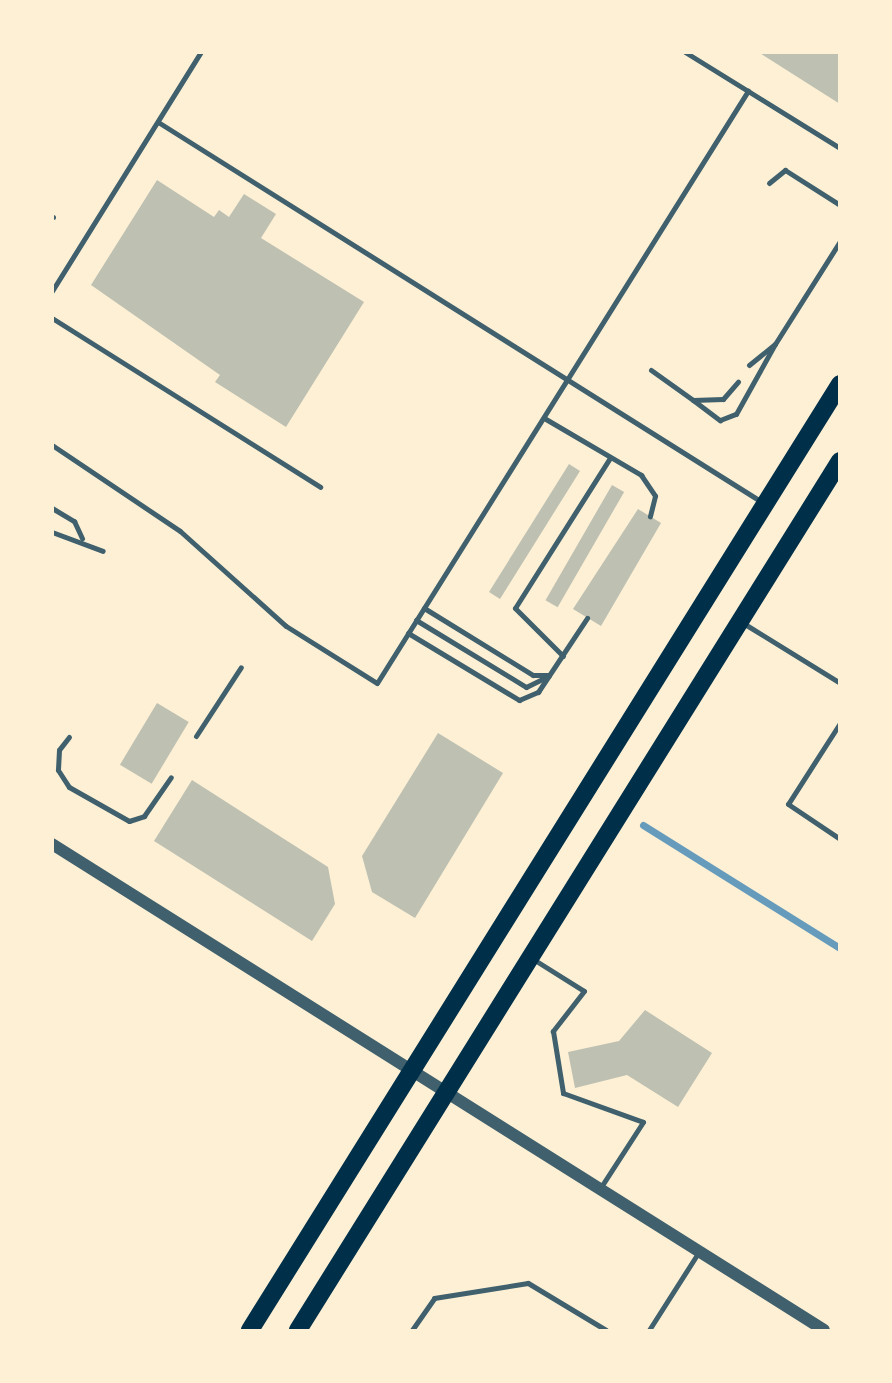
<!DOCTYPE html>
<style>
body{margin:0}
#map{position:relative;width:892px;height:1383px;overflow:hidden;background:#fdf0d5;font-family:"Nunito Sans",sans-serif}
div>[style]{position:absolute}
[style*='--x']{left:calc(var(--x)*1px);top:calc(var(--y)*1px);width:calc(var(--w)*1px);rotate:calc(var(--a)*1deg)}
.stream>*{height:7px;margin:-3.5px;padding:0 3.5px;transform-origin:3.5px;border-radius:3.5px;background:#669bbc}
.building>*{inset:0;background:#bec0b2;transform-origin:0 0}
.service>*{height:5px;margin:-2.5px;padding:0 2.5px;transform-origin:2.5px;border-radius:2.5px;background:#3f606c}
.tertiary>*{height:12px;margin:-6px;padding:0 6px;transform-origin:6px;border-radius:6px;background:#3f606c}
.primary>*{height:18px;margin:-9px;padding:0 9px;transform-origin:9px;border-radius:9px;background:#003049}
span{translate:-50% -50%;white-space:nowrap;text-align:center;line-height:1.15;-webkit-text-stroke:5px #fdf0d5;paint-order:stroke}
.frame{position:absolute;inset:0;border:54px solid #fdf0d5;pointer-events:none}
</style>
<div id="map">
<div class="stream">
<div style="--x:643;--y:825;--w:232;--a:32"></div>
</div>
<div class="building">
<div style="clip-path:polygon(758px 52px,840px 52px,840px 104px)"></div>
<div style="clip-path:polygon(157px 180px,214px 217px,219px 210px,229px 217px,244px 194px,276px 214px,261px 238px,364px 302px,286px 427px,215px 382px,220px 375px,91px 285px)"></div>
<div style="left:569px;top:464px;width:13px;height:151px;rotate:32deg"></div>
<div style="left:612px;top:485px;width:14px;height:133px;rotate:30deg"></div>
<div style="clip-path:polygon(638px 509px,661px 523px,601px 626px,573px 609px)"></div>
<div style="left:157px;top:703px;width:37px;height:72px;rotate:31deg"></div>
<div style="clip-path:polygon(438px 733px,503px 773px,415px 918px,372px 892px,362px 856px)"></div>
<div style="clip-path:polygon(192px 780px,328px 867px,335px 904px,312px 941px,154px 841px)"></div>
<div style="clip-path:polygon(645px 1010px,712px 1053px,678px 1107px,627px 1075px,575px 1088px,568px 1052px,619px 1041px)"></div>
</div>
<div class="service">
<div style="--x:685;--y:52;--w:182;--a:31.8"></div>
<div style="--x:158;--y:122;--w:714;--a:32.18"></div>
<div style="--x:769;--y:183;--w:21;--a:-39"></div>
<div style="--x:785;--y:170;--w:65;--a:32.5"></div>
<div style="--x:52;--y:217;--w:1;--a:0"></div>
<div style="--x:52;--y:291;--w:282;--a:-58.1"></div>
<div style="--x:52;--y:318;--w:317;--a:32.2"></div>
<div style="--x:749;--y:365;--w:33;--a:-39"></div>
<div style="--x:775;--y:344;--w:122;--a:-57.7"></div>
<div style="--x:651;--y:370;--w:52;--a:35.5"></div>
<div style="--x:693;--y:400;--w:30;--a:-2"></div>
<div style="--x:723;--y:399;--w:23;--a:-49"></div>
<div style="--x:693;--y:400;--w:34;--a:37"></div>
<div style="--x:720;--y:420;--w:17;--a:-21"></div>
<div style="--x:736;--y:414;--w:80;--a:-60.9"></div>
<div style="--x:544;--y:418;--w:113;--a:30.4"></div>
<div style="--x:641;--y:475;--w:25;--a:56"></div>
<div style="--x:655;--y:496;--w:21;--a:104"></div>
<div style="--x:52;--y:445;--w:154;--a:33.9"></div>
<div style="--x:180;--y:531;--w:142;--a:41.9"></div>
<div style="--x:286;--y:626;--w:107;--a:32.1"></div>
<div style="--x:377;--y:683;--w:699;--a:-57.93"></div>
<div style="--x:52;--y:508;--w:26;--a:31"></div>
<div style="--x:74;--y:521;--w:19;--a:65"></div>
<div style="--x:52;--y:532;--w:54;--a:20.4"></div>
<div style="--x:424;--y:608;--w:128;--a:31.6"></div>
<div style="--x:533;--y:675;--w:15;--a:0"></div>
<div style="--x:416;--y:620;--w:129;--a:31.3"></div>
<div style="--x:526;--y:687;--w:25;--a:-26"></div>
<div style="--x:743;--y:623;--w:114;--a:31.7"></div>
<div style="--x:408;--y:633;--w:130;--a:31.1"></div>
<div style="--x:519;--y:700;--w:21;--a:-23"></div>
<div style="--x:538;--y:692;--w:89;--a:-56.5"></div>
<div style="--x:563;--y:656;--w:68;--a:-135"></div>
<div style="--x:515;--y:608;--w:178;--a:-57.7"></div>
<div style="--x:840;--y:723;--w:96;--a:122.7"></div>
<div style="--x:788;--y:804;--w:63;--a:33.9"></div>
<div style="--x:196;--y:736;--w:82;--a:-56.9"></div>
<div style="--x:69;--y:737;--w:16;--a:128"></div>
<div style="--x:59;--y:750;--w:20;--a:93"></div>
<div style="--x:58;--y:770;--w:20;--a:57"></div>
<div style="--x:69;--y:787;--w:69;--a:29.5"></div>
<div style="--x:129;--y:821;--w:16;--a:-18"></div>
<div style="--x:144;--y:816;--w:47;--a:-55.3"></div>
<div style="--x:533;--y:959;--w:60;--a:32.1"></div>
<div style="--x:584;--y:991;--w:51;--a:127.8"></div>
<div style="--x:553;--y:1031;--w:63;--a:80.8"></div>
<div style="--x:563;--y:1093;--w:85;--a:19.9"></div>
<div style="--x:643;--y:1122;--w:77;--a:122.9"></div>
<div style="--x:412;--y:1330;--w:39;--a:-55"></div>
<div style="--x:434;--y:1298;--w:95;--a:-9.1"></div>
<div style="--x:528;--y:1283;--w:91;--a:31.1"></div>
<div style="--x:649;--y:1330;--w:91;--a:-57.5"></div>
</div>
<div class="tertiary">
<div style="--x:52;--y:844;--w:912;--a:32.19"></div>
</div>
<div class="primary">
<div style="--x:250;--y:1330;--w:1115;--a:-58.05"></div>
<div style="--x:298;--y:1330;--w:1024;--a:-58.05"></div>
</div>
<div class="frame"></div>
</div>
